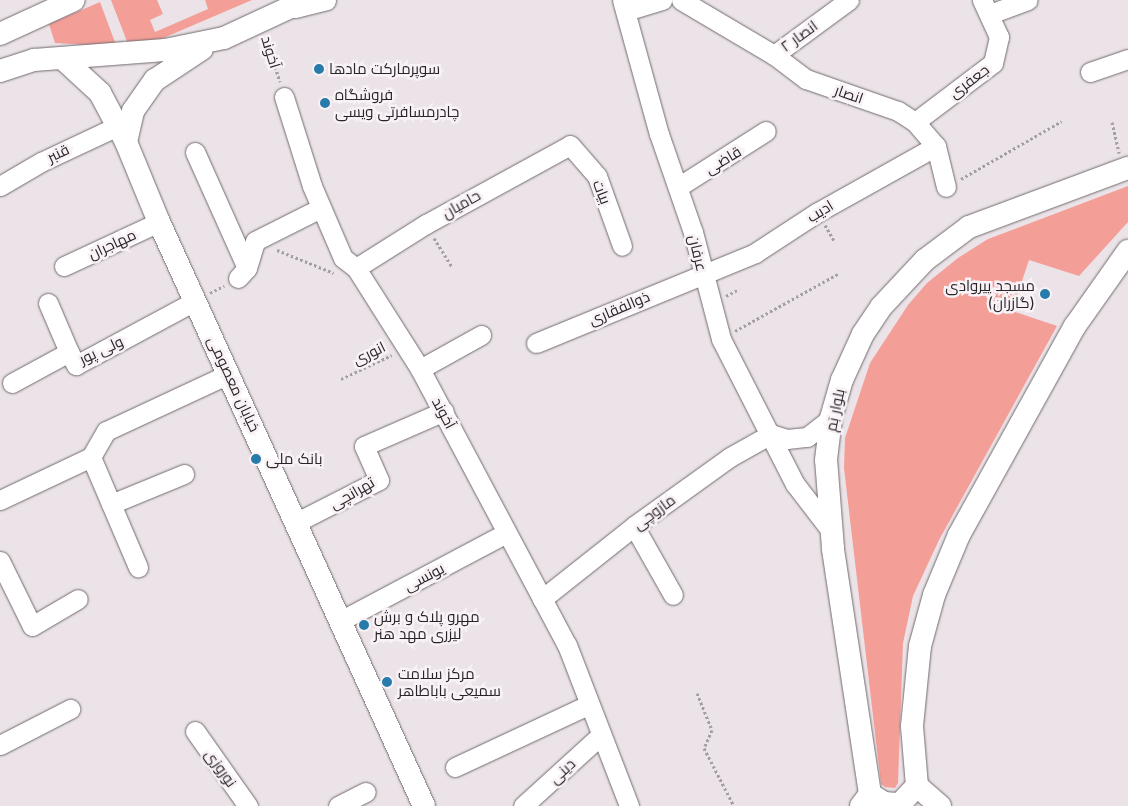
<!DOCTYPE html>
<meta charset="utf-8">
<style>
body{margin:0}
#map{position:relative;width:1128px;height:806px;overflow:hidden;background:#ebe3e8;font-family:Inter,Cairo,sans-serif}
div>[style]{position:absolute}
[style*='--x']{left:calc(var(--x)*1px);top:calc(var(--y)*1px);width:calc(var(--w)*1px);rotate:calc(var(--a)*1deg)}
.green>*{inset:0;background:#f49e98}
.path>*{height:3px;margin-top:-1.5px;transform-origin:0;background:repeating-linear-gradient(90deg,#a49da1 0 2.5px,transparent 0 5px)}
.roads{filter:drop-shadow(0 0 1px #706a6d) drop-shadow(0 0 1px #706a6d)}
.minor>*{height:19px;margin:-9.5px;padding:0 9.5px;transform-origin:9.5px;border-radius:9.5px;background:#fff}
.major>*{height:22px;margin:-11px;padding:0 11px;transform-origin:11px;border-radius:11px;background:#fff}
.dots>*{width:14px;height:14px;translate:-50% -50%;box-sizing:border-box;border:2px solid #f8f1f5;border-radius:50%}
span{translate:-50% -50%;white-space:nowrap;text-align:center;line-height:1.15;-webkit-text-stroke:5px #f8f1f5;paint-order:stroke}
.street-label{font-size:15px;color:#282527}
.poi-label{font-size:15px;color:#282527}
.left{translate:0 -50%;text-align:left}
.right{translate:-100% -50%;text-align:right}
</style>
<div id="map">
<div class="green">
<div style="clip-path:polygon(111px 0,157px 0,163px 14px,150px 20px,155px 32px,208px 9px,205px 0,252px 0,140px 48px,55px 43px,49px 24px,100px 2px,116px 45px,128px 44px)"></div>
<div style="clip-path:polygon(1128px 186px,1128px 222px,1079px 276px,1029px 260px,1012px 311px,1057px 326px,939px 540px,913px 596px,903px 643px,898px 783px,895px 788px,885px 787px,881px 784px,844px 468px,845px 438px,870px 363px,908px 305px,927px 283px,958px 258px,988px 239px)"></div>
</div>
<div class="path">
<div style="--x:266;--y:38;--w:46;--a:72.3"></div>
<div style="--x:1112;--y:122;--w:32;--a:77"></div>
<div style="--x:961;--y:179;--w:116;--a:-29.9"></div>
<div style="--x:825;--y:225;--w:20;--a:60"></div>
<div style="--x:434;--y:238;--w:34;--a:58"></div>
<div style="--x:277;--y:250;--w:61;--a:22"></div>
<div style="--x:210;--y:293;--w:16;--a:-27"></div>
<div style="--x:726;--y:296;--w:15;--a:-28"></div>
<div style="--x:735;--y:331;--w:118;--a:-29"></div>
<div style="--x:341;--y:379;--w:56;--a:-25.2"></div>
<div style="--x:697;--y:693;--w:40;--a:68"></div>
<div style="--x:712;--y:730;--w:20;--a:114"></div>
<div style="--x:704;--y:748;--w:65;--a:62.7"></div>
</div>
<div class="roads">
<div class="minor">
<div style="--x:622;--y:0;--w:139;--a:74.6"></div>
<div style="--x:659;--y:134;--w:104;--a:70.9"></div>
<div style="--x:693;--y:232;--w:111;--a:75.3"></div>
<div style="--x:721;--y:339;--w:163;--a:63"></div>
<div style="--x:795;--y:484;--w:59;--a:52.5"></div>
<div style="--x:681;--y:0;--w:108;--a:30.6"></div>
<div style="--x:774;--y:55;--w:40;--a:37"></div>
<div style="--x:806;--y:79;--w:97;--a:19.2"></div>
<div style="--x:898;--y:111;--w:20;--a:33"></div>
<div style="--x:915;--y:122;--w:32;--a:49"></div>
<div style="--x:936;--y:146;--w:42;--a:76.3"></div>
<div style="--x:295;--y:8;--w:32;--a:-14"></div>
<div style="--x:626;--y:11;--w:38;--a:-17"></div>
<div style="--x:990;--y:14;--w:40;--a:-20.2"></div>
<div style="--x:774;--y:55;--w:93;--a:-36.3"></div>
<div style="--x:1090;--y:72;--w:40;--a:-18.9"></div>
<div style="--x:284;--y:97;--w:93;--a:72.5"></div>
<div style="--x:312;--y:186;--w:78;--a:66.7"></div>
<div style="--x:343;--y:258;--w:16;--a:38"></div>
<div style="--x:356;--y:268;--w:120;--a:57.6"></div>
<div style="--x:420;--y:369;--w:313;--a:62"></div>
<div style="--x:567;--y:645;--w:173;--a:68.9"></div>
<div style="--x:915;--y:122;--w:98;--a:-37.1"></div>
<div style="--x:993;--y:63;--w:27;--a:-77"></div>
<div style="--x:999;--y:37;--w:41;--a:-114.7"></div>
<div style="--x:195;--y:152;--w:127;--a:65.9"></div>
<div style="--x:0;--y:186;--w:48;--a:-30.3"></div>
<div style="--x:41;--y:162;--w:85;--a:-25.1"></div>
<div style="--x:678;--y:187;--w:104;--a:-32.5"></div>
<div style="--x:64;--y:266;--w:105;--a:-24.9"></div>
<div style="--x:356;--y:268;--w:83;--a:-32.2"></div>
<div style="--x:426;--y:224;--w:164;--a:-28.7"></div>
<div style="--x:570;--y:145;--w:41;--a:48.9"></div>
<div style="--x:597;--y:176;--w:74;--a:70.3"></div>
<div style="--x:238;--y:278;--w:13;--a:-48"></div>
<div style="--x:247;--y:268;--w:28;--a:-73"></div>
<div style="--x:255;--y:241;--w:74;--a:-26.6"></div>
<div style="--x:48;--y:303;--w:53;--a:66.8"></div>
<div style="--x:536;--y:343;--w:237;--a:-22.3"></div>
<div style="--x:755;--y:253;--w:75;--a:-33.1"></div>
<div style="--x:818;--y:212;--w:135;--a:-29.2"></div>
<div style="--x:420;--y:369;--w:70;--a:-29.1"></div>
<div style="--x:12;--y:383;--w:65;--a:-28.5"></div>
<div style="--x:69;--y:352;--w:15;--a:62"></div>
<div style="--x:76;--y:365;--w:135;--a:-28.3"></div>
<div style="--x:771;--y:434;--w:17;--a:17"></div>
<div style="--x:787;--y:439;--w:20;--a:-6"></div>
<div style="--x:807;--y:437;--w:31;--a:-38"></div>
<div style="--x:91;--y:457;--w:30;--a:-60"></div>
<div style="--x:106;--y:431;--w:136;--a:-24.9"></div>
<div style="--x:91;--y:457;--w:120;--a:66.9"></div>
<div style="--x:0;--y:500;--w:101;--a:-25.3"></div>
<div style="--x:111;--y:504;--w:79;--a:-22.3"></div>
<div style="--x:297;--y:522;--w:92;--a:-27.1"></div>
<div style="--x:379;--y:480;--w:37;--a:-114"></div>
<div style="--x:364;--y:446;--w:87;--a:-23.6"></div>
<div style="--x:634;--y:526;--w:79;--a:60.5"></div>
<div style="--x:0;--y:561;--w:72;--a:63.8"></div>
<div style="--x:32;--y:626;--w:53;--a:-30.4"></div>
<div style="--x:542;--y:599;--w:117;--a:-38.4"></div>
<div style="--x:634;--y:526;--w:118;--a:-35.7"></div>
<div style="--x:730;--y:457;--w:47;--a:-29.3"></div>
<div style="--x:342;--y:620;--w:186;--a:-27.9"></div>
<div style="--x:195;--y:731;--w:92;--a:54.8"></div>
<div style="--x:0;--y:745;--w:79;--a:-27.2"></div>
<div style="--x:455;--y:767;--w:147;--a:-25"></div>
<div style="--x:338;--y:806;--w:31;--a:-27"></div>
<div style="--x:523;--y:806;--w:104;--a:-42.3"></div>
</div>
<div class="major">
<div style="--x:0;--y:34;--w:81;--a:-24.7"></div>
<div style="--x:62;--y:58;--w:52;--a:42.6"></div>
<div style="--x:100;--y:93;--w:55;--a:62"></div>
<div style="--x:126;--y:142;--w:87;--a:67.6"></div>
<div style="--x:159;--y:222;--w:641;--a:65.59"></div>
<div style="--x:0;--y:71;--w:36;--a:-18"></div>
<div style="--x:34;--y:60;--w:131;--a:-4.4"></div>
<div style="--x:165;--y:50;--w:60;--a:-11.5"></div>
<div style="--x:224;--y:38;--w:90;--a:-24.9"></div>
<div style="--x:126;--y:142;--w:32;--a:-77"></div>
<div style="--x:133;--y:111;--w:38;--a:-55"></div>
<div style="--x:155;--y:80;--w:56;--a:-33.4"></div>
<div style="--x:870;--y:794;--w:17;--a:33"></div>
<div style="--x:884;--y:803;--w:16;--a:4"></div>
<div style="--x:900;--y:804;--w:25;--a:-47"></div>
<div style="--x:861;--y:806;--w:15;--a:-53"></div>
<div style="--x:870;--y:794;--w:249;--a:-98.6"></div>
<div style="--x:833;--y:548;--w:88;--a:-94.5"></div>
<div style="--x:826;--y:460;--w:42;--a:-83.2"></div>
<div style="--x:831;--y:418;--w:40;--a:-74"></div>
<div style="--x:842;--y:380;--w:51;--a:-65.5"></div>
<div style="--x:863;--y:334;--w:32;--a:-56"></div>
<div style="--x:881;--y:307;--w:64;--a:-46.9"></div>
<div style="--x:925;--y:260;--w:55;--a:-36.9"></div>
<div style="--x:969;--y:227;--w:170;--a:-20.4"></div>
<div style="--x:940;--y:806;--w:30;--a:-139"></div>
<div style="--x:917;--y:786;--w:60;--a:-94.8"></div>
<div style="--x:912;--y:726;--w:80;--a:-84.3"></div>
<div style="--x:920;--y:646;--w:53;--a:-74.6"></div>
<div style="--x:934;--y:595;--w:65;--a:-67.4"></div>
<div style="--x:959;--y:535;--w:239;--a:-61"></div>
<div style="--x:1075;--y:326;--w:92;--a:-54.8"></div>
</div>
</div>
<div class="dots">
<div style="left:319px;top:69px;background:#267bab"></div>
<div style="left:325px;top:103px;background:#267bab"></div>
<div style="left:1045px;top:294px;background:#267bab"></div>
<div style="left:256px;top:459px;background:#267bab"></div>
<div style="left:364px;top:625px;background:#267bab"></div>
<div style="left:387px;top:682px;background:#267bab"></div>
</div>
<div class="street-label">
<span style="left:799px;top:36px;rotate:-36deg">انصار ۲</span>
<span style="left:271px;top:52px;rotate:73deg">آخوند</span>
<span style="left:969px;top:81px;rotate:-37deg">جعفری</span>
<span style="left:849px;top:94px;rotate:19deg">انصار</span>
<span style="left:58px;top:153px;rotate:-26deg">قنبر</span>
<span style="left:723px;top:160px;rotate:-31deg">قاضی</span>
<span style="left:602px;top:192px;rotate:69deg">بیات</span>
<span style="left:461px;top:204px;rotate:-29deg">حامیان</span>
<span style="left:820px;top:211px;rotate:-31deg">ادیب</span>
<span style="left:112px;top:244px;rotate:-25deg">مهاجران</span>
<span style="left:698px;top:253px;rotate:77deg">عرفان</span>
<span style="left:619px;top:308px;rotate:-23deg">ذوالفقاری</span>
<span style="left:101px;top:350px;rotate:-25deg">ولی پور</span>
<span style="left:369px;top:353px;rotate:-26deg">انوری</span>
<span style="left:234px;top:384px;rotate:65deg">خیابان معصومی</span>
<span style="left:835px;top:410px;rotate:-78deg">بلوار بَم</span>
<span style="left:444px;top:413px;rotate:62deg">آخوند</span>
<span style="left:352px;top:493px;rotate:-30deg">تهرانچی</span>
<span style="left:654px;top:512px;rotate:-36deg">مازوچی</span>
<span style="left:424px;top:577px;rotate:-28deg">یونسی</span>
<span style="left:221px;top:768px;rotate:55deg">نوروزی</span>
<span style="left:562px;top:771px;rotate:-42deg">دینی</span>
</div>
<div class="poi-label">
<span class="left" style="left:329px;top:69px">سوپرمارکت مادها</span>
<span class="left" style="left:335px;top:103px">فروشگاه<br>چادرمسافرتی ویسی</span>
<span class="right" style="left:1035px;top:294px">مسجد پیروادی<br>(گازران)</span>
<span class="left" style="left:266px;top:459px">بانک ملی</span>
<span class="left" style="left:374px;top:625px">مهرو پلاک و برش<br>لیزری مهد هنر</span>
<span class="left" style="left:398px;top:682px">مرکز سلامت<br>سمیعی باباطاهر</span>
</div>
</div>
